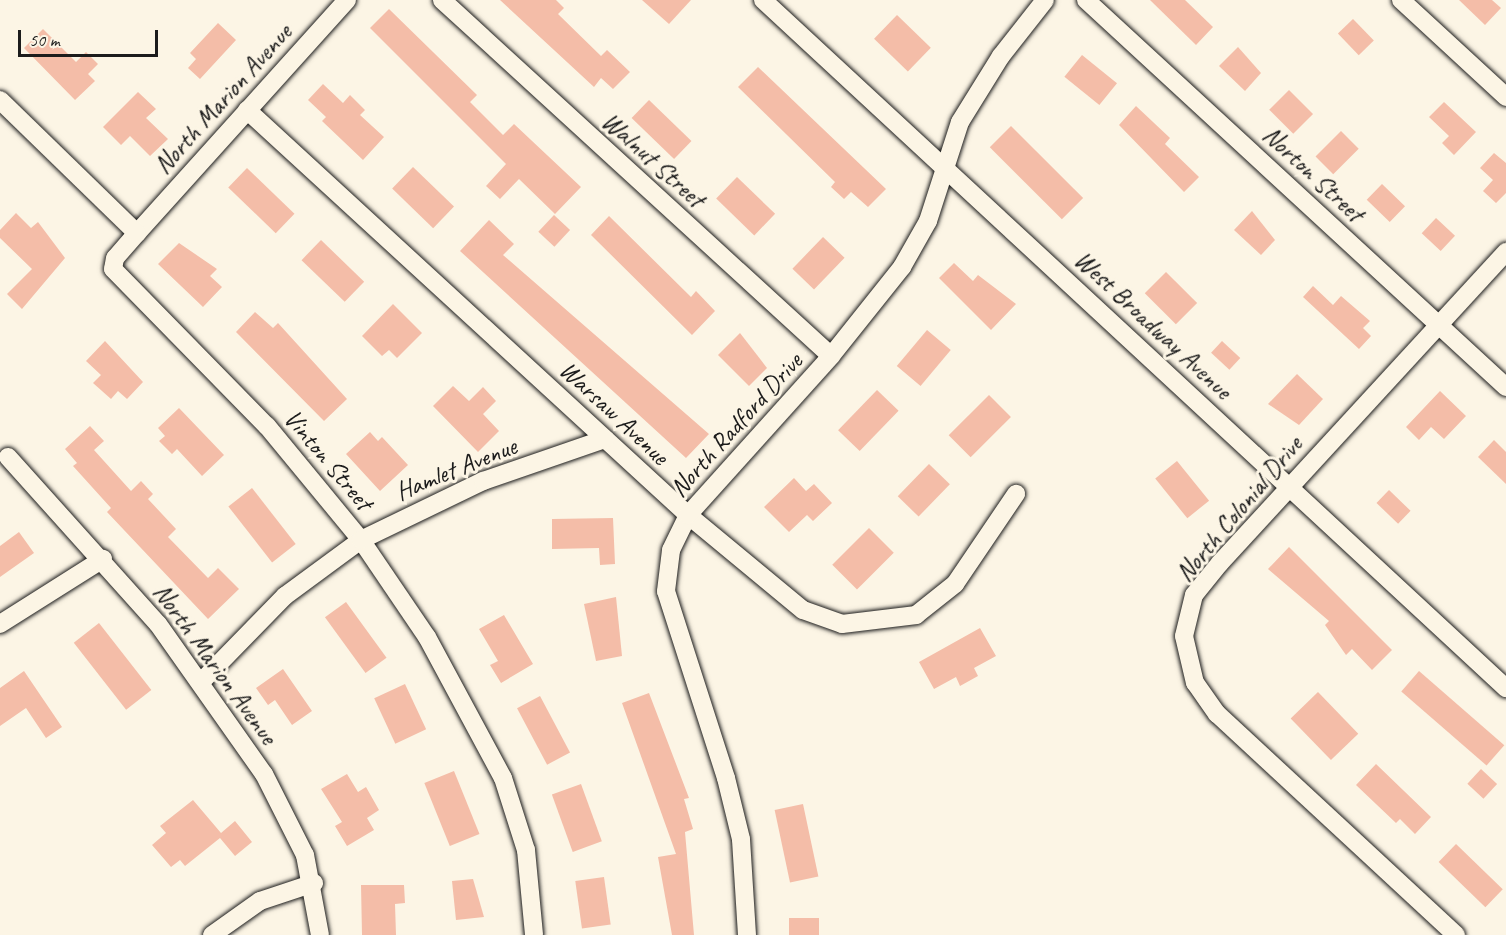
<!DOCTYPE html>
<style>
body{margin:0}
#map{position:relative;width:1506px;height:935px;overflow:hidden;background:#fcf5e5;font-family:Caveat,sans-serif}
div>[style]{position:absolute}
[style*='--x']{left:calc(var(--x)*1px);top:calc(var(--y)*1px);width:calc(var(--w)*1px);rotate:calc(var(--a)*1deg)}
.building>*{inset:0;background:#f4bda8;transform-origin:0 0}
.roads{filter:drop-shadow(0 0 2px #1c1c1c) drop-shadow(0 0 2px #1c1c1c)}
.minor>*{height:18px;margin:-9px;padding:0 9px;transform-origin:9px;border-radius:9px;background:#fcf5e5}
span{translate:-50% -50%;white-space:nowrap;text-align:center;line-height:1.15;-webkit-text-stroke:6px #fcf5e5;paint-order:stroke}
.street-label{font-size:26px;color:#1c1c1c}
.scale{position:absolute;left:18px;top:30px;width:140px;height:27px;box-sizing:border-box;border:3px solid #1c1c1c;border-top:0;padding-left:8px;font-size:18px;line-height:21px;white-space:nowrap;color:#1c1c1c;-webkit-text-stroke:4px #fcf5e5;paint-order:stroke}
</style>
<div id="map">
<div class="building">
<div style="clip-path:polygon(500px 0,556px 0,564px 8px,558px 14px,601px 56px,607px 50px,630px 72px,613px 89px,601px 78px,594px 87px)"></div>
<div style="clip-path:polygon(642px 0,691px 0,669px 24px)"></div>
<div style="clip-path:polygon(1150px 0,1185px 0,1213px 27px,1196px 45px)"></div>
<div style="clip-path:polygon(1459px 0,1492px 0,1501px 8px,1485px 25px)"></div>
<div style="clip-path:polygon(389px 9px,477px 95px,470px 102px,503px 135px,514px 124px,581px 187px,555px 214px,519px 179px,500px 199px,486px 186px,506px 164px,370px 28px)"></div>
<div style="left:897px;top:15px;width:47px;height:33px;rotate:44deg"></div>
<div style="left:1353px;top:19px;width:30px;height:21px;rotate:46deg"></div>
<div style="clip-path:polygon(218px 23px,236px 40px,200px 79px,188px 68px,196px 59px,190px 53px)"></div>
<div style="clip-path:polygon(43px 29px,76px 62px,86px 52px,98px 64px,88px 74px,95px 81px,75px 100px,24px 48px)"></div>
<div style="clip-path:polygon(1238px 47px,1261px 73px,1245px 91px,1219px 66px)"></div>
<div style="left:1082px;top:55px;width:45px;height:28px;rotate:39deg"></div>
<div style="clip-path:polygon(758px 67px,886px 189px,868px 207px,851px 192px,844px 199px,831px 187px,835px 182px,738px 87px)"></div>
<div style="clip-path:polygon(323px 84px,343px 103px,350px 95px,365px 110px,360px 115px,384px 137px,363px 160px,322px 121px,326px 117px,308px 100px)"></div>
<div style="left:1289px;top:90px;width:34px;height:28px;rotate:45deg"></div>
<div style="clip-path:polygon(138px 92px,156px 109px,146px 118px,168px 139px,150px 156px,130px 136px,121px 145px,103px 127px)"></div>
<div style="left:649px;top:100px;width:59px;height:25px;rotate:44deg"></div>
<div style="clip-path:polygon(1444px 102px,1476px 132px,1454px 155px,1442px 143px,1449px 136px,1429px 117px)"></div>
<div style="clip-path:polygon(1136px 106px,1170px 138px,1165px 144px,1199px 177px,1184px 192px,1119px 125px)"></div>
<div style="left:1011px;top:126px;width:102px;height:30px;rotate:45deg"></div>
<div style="left:1341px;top:131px;width:25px;height:36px;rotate:45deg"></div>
<div style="clip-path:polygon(1494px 153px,1506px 163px,1506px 193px,1496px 203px,1483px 191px,1493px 180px,1480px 168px)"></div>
<div style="left:413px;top:167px;width:57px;height:30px;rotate:44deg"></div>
<div style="left:247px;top:168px;width:66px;height:27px;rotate:44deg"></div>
<div style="left:737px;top:177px;width:53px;height:30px;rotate:44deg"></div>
<div style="left:1382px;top:184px;width:32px;height:22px;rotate:44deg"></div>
<div style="clip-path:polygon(1252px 211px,1275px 240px,1261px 255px,1234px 230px)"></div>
<div style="clip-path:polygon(16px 213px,31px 228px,38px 222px,65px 258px,22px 309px,7px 294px,32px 269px,0 238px,0 230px)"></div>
<div style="left:554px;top:215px;width:22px;height:23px;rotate:43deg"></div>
<div style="clip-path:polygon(609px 216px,691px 297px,696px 291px,715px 311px,692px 335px,591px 235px)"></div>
<div style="left:1436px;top:218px;width:26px;height:21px;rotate:43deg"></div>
<div style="clip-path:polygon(489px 220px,514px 244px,503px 255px,709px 434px,686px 458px,460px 251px)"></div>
<div style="left:823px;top:237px;width:30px;height:44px;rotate:44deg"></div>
<div style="left:321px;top:240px;width:60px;height:28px;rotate:44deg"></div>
<div style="clip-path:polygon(179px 243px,217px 269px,210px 276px,222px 287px,203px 307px,158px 264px)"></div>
<div style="clip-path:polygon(954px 263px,973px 281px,978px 275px,1016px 304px,991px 330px,939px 278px)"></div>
<div style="left:1166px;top:272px;width:44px;height:30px;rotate:45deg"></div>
<div style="clip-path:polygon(1313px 286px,1333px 305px,1341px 296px,1370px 321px,1363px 328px,1371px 336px,1359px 349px,1303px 297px)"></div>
<div style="clip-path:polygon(393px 304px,422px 333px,397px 358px,389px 350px,382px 356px,362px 336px)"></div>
<div style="clip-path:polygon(255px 312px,273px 328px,278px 323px,347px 399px,324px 421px,236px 332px)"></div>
<div style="left:927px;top:330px;width:31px;height:47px;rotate:40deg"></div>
<div style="clip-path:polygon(740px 333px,767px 368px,749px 386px,718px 355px)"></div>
<div style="clip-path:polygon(105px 341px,143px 382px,127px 399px,118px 391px,111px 399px,93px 383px,101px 375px,86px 361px)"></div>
<div style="left:1222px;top:341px;width:25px;height:16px;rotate:43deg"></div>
<div style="clip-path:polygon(1297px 374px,1323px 399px,1299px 425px,1268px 404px)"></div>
<div style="clip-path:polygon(453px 386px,469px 401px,483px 387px,496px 401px,483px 414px,499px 431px,478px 452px,433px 406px)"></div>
<div style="left:877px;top:390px;width:30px;height:56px;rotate:44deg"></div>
<div style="clip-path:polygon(1440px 391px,1466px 416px,1444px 439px,1431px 427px,1419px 440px,1406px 427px)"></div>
<div style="left:989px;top:395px;width:31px;height:57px;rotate:45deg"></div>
<div style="clip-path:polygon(179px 408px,224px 455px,202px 476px,177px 449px,172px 454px,159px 441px,165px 436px,158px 428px)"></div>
<div style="clip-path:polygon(90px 426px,104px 441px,94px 450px,131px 491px,141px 481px,153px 494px,148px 499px,176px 529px,168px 537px,208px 578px,218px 568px,239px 589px,208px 619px,107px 512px,111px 508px,73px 466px,77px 463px,65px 449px)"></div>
<div style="clip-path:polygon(370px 432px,378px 441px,382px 437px,408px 465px,380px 491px,346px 454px)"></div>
<div style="clip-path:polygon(1494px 440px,1506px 452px,1506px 484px,1478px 457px)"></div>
<div style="left:1177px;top:461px;width:51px;height:28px;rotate:51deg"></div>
<div style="left:929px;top:464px;width:29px;height:45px;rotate:44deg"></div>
<div style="clip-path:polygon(794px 478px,806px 491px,814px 484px,832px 503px,813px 521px,807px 515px,789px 532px,764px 507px)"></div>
<div style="left:252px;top:488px;width:71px;height:30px;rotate:52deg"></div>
<div style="left:1389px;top:490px;width:30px;height:18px;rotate:44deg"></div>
<div style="clip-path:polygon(613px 518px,615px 564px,600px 565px,599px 548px,552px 549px,552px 519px)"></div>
<div style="left:869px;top:528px;width:35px;height:52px;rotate:45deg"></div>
<div style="clip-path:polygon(19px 532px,34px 553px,0 577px,0 546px)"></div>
<div style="clip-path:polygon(1289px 547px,1392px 650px,1372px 670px,1352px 649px,1346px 655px,1325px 625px,1329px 621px,1268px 569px)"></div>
<div style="clip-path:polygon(616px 597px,622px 656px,596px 661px,584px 604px)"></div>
<div style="left:346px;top:602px;width:69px;height:26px;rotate:54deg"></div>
<div style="clip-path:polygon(504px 615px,533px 664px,501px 683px,490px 665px,498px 661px,479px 629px)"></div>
<div style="left:99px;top:623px;width:85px;height:32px;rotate:52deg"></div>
<div style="clip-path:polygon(980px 628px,996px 656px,974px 668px,978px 676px,960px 686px,956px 677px,934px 689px,919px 662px)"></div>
<div style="clip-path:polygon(283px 669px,312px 711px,292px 725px,275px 700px,268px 705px,256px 688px)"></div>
<div style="clip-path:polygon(24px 671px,62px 727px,46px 738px,26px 708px,0 726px,0 688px)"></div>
<div style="left:1419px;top:671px;width:113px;height:27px;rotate:41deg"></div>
<div style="left:405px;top:684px;width:50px;height:34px;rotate:65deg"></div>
<div style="left:1318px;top:692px;width:58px;height:38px;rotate:46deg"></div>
<div style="clip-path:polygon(649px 693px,689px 798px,684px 799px,693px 829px,685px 832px,694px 935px,672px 935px,658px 857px,676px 854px,622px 703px)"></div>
<div style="left:540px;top:696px;width:64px;height:26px;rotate:62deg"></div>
<div style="clip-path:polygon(1376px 764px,1431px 817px,1415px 834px,1400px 819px,1396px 823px,1356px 785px)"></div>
<div style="left:1481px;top:769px;width:22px;height:20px;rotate:43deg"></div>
<div style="left:454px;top:771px;width:68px;height:32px;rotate:68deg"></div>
<div style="clip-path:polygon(347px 774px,358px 792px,366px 787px,379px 810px,367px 818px,374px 830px,347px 846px,335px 826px,342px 822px,321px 789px)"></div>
<div style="left:581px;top:784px;width:61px;height:31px;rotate:70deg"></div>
<div style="clip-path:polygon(193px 800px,221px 833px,235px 821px,252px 842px,235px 856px,220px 838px,185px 866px,180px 860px,171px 867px,152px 845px,166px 833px,160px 826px)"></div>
<div style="left:803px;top:804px;width:74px;height:29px;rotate:78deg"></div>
<div style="left:1456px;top:844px;width:65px;height:25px;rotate:44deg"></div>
<div style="left:604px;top:877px;width:48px;height:29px;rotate:82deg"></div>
<div style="clip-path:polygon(473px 879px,484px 917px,456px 920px,452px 881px)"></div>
<div style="clip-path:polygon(361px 885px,404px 885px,405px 903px,395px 904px,396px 935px,362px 935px)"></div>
<div style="left:789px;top:918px;width:30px;height:17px"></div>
</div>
<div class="roads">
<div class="minor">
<div style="--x:347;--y:0;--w:314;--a:132"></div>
<div style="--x:137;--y:233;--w:33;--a:131"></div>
<div style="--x:115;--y:258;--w:11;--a:100"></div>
<div style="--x:113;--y:269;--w:220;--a:45.6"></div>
<div style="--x:267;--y:426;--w:148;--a:50.5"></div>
<div style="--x:361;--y:540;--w:117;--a:55.8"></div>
<div style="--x:427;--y:637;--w:160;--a:61.7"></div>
<div style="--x:503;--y:778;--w:76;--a:72.3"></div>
<div style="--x:526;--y:850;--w:85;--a:84.6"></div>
<div style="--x:442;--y:0;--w:527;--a:42.46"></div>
<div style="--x:763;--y:0;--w:1013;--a:42.8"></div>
<div style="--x:1086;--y:0;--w:571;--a:42.66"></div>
<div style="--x:1401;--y:0;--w:143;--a:42.7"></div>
<div style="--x:0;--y:100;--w:191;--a:44.2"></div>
<div style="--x:247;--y:110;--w:599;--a:42.56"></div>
<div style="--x:688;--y:515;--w:149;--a:39.6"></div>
<div style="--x:803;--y:610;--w:41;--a:19.7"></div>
<div style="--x:842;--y:624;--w:75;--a:-6.9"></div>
<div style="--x:916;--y:615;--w:50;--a:-38.5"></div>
<div style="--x:955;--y:584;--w:109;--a:-55.9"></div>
<div style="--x:8;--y:457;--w:224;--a:48.1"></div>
<div style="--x:158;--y:624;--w:184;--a:54.8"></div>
<div style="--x:264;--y:774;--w:91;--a:63.2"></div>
<div style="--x:305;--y:855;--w:81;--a:79.4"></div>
<div style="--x:0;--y:624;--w:122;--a:-32.3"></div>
<div style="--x:202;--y:681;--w:119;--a:-45.7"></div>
<div style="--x:285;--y:596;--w:94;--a:-36.4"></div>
<div style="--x:361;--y:540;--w:136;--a:-25.8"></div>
<div style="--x:483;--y:481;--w:129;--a:-19"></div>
<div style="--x:212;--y:935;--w:59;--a:-35.3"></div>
<div style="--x:260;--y:901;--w:57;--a:-18.4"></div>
<div style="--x:747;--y:935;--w:96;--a:-93.6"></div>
<div style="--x:741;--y:839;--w:63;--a:-103.8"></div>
<div style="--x:726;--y:778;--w:196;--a:-107.8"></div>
<div style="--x:666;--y:591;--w:41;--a:-83"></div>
<div style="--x:671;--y:550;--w:39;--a:-64"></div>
<div style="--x:688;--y:515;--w:214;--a:-48"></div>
<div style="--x:831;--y:356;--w:114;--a:-51.4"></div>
<div style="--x:902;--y:267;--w:53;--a:-60.5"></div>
<div style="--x:928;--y:221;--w:104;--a:-72.1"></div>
<div style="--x:960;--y:122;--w:78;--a:-58.2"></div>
<div style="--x:1001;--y:56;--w:71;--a:-51.8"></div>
<div style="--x:1456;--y:935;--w:326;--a:-137.2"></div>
<div style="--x:1217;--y:714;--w:38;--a:-125"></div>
<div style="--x:1195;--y:683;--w:48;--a:-103.2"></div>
<div style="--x:1184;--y:636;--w:42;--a:-76.3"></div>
<div style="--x:1194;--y:595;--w:41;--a:-50.9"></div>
<div style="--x:1220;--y:563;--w:423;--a:-47.4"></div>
</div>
</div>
<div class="street-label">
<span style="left:223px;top:99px;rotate:-48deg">North Marion Avenue</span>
<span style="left:653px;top:160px;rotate:42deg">Walnut Street</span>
<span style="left:1313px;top:174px;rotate:43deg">Norton Street</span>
<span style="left:1153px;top:325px;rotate:43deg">West Broadway Avenue</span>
<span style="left:614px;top:413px;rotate:43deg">Warsaw Avenue</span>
<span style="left:736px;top:425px;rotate:-48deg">North Radford Drive</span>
<span style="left:328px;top:460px;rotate:50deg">Vinton Street</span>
<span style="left:456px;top:469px;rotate:-22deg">Hamlet Avenue</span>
<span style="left:1239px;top:509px;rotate:-50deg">North Colonial Drive</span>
<span style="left:215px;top:664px;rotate:54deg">North Marion Avenue</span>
</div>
<div class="scale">50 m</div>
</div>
